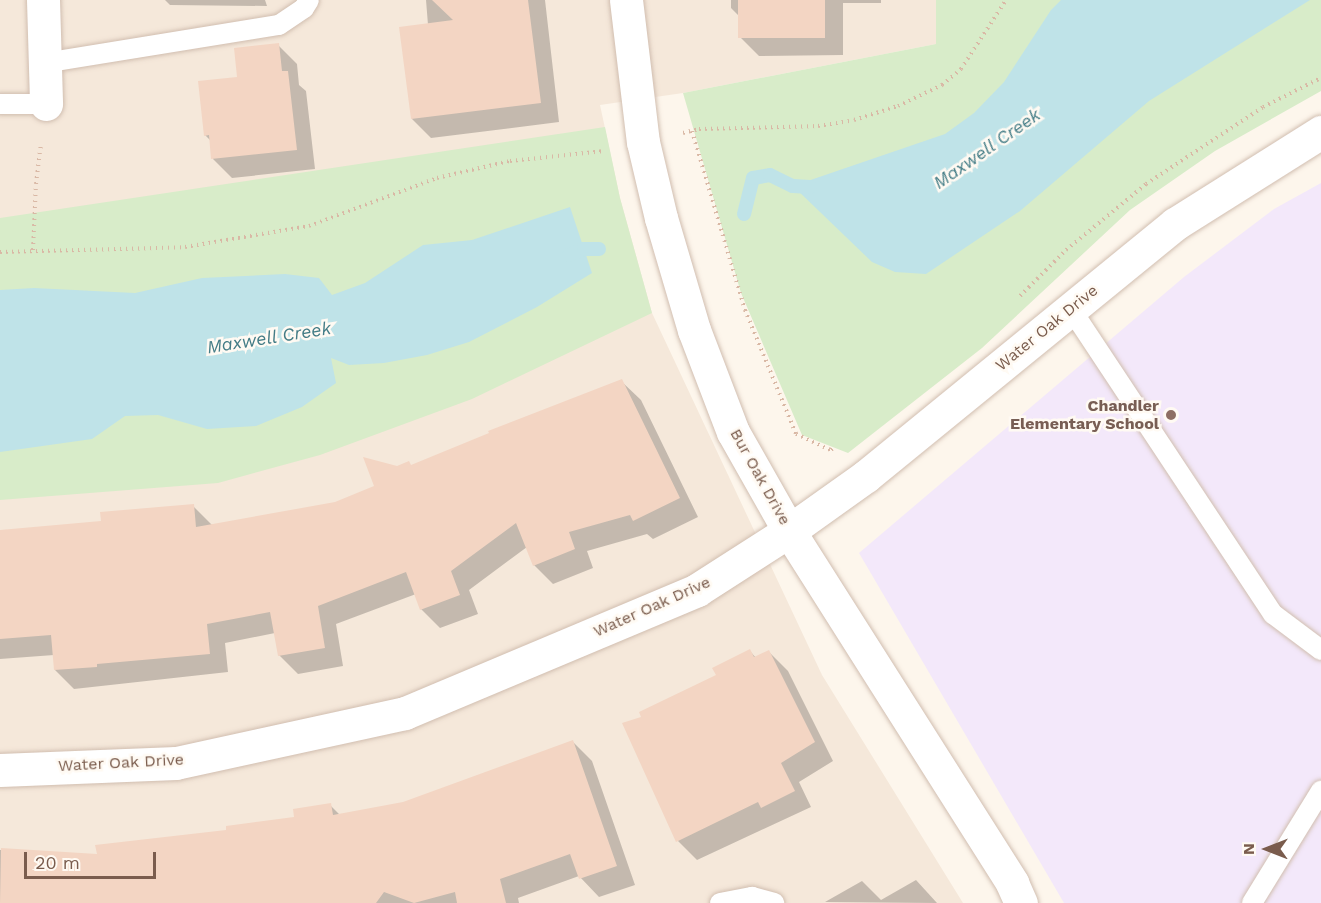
<!DOCTYPE html>
<style>
body{margin:0}
#map{position:relative;width:1321px;height:903px;overflow:hidden;background:#fdf6ec;font-family:"Work Sans",sans-serif}
div>[style]{position:absolute}
[style*='--x']{left:calc(var(--x)*1px);top:calc(var(--y)*1px);width:calc(var(--w)*1px);rotate:calc(var(--a)*1deg)}
.residential>*{inset:0;background:#f5e8da}
.education>*{inset:0;background:#f3e8fa}
.green>*{inset:0;background:#d8ecc9}
.water>*{inset:0;background:#bfe3e8}
.shadow>*{inset:0;background:#0003}
.stream>*{height:14px;margin:-7px;padding:0 7px;transform-origin:7px;border-radius:7px;background:#bfe3e8}
.building>*{inset:0;background:#f3d5c3;transform-origin:0 0}
.path>*{height:4px;margin-top:-2px;transform-origin:0;background:repeating-linear-gradient(90deg,#d9b8a5 0 1.5px,transparent 0 6px)}
.roads{filter:drop-shadow(0 0 2px #d1beb0) drop-shadow(0 0 2px #d1beb0)}
.lane>*{height:20px;margin:-10px;padding:0 10px;transform-origin:10px;border-radius:10px;background:#fff}
.street>*{height:33px;margin:-16.5px;padding:0 16.5px;transform-origin:16.5px;border-radius:16.5px;background:#fff}
.secondary>*{height:33px;margin:-16.5px;padding:0 16.5px;transform-origin:16.5px;border-radius:16.5px;background:#fff}
.dots>*{width:16px;height:16px;translate:-50% -50%;box-sizing:border-box;border:3px solid #fffaf3;border-radius:50%}
span{translate:-50% -50%;white-space:nowrap;text-align:center;line-height:1.15;-webkit-text-stroke:5px #fffaf3;paint-order:stroke}
.street-label{font-size:16px;color:#7a5c4d}
.education-label{font-size:16px;color:#785e54;font-weight:700}
.right{translate:-100% -50%;text-align:right}
.water-label{font-size:18px;color:#437c86;font-style:italic}
.north{position:absolute;left:1237px;top:819px;width:60px;height:60px;-webkit-text-stroke:4px #fffaf3;paint-order:stroke;rotate:270deg;font-size:16px;font-weight:700;line-height:24px;text-align:center;color:#7a5c4d}
.north::after{content:'';display:block;margin:auto;width:21px;height:27px;background:#7a5c4d;clip-path:polygon(50% 0,100% 100%,50% 72%,0 100%)}
.scale{position:absolute;left:24px;top:852px;width:132px;height:27px;box-sizing:border-box;border:3px solid #7a5c4d;border-top:0;padding-left:8px;font-size:18px;line-height:21px;white-space:nowrap;color:#7a5c4d;-webkit-text-stroke:4px #fffaf3;paint-order:stroke}
</style>
<div id="map">
<div class="residential">
<div style="clip-path:polygon(0 0,936px 0,936px 44px,683px 93px,600px 105px,620px 198px,652px 313px,822px 675px,963px 903px,0 903px)"></div>
</div>
<div class="education">
<div style="clip-path:polygon(1321px 183px,1321px 903px,1064px 903px,859px 553px,1184px 277px,1274px 209px)"></div>
</div>
<div class="green">
<div style="clip-path:polygon(936px 0,1321px 0,1321px 91px,1215px 151px,1130px 210px,982px 348px,848px 453px,802px 435px,741px 293px,683px 93px,936px 44px)"></div>
<div style="clip-path:polygon(605px 127px,620px 198px,652px 313px,472px 399px,320px 455px,218px 483px,0 500px,0 218px)"></div>
</div>
<div class="water">
<div style="clip-path:polygon(1061px 0,1310px 0,1149px 101px,1020px 211px,926px 274px,895px 272px,872px 262px,793px 186px,945px 134px,974px 113px,1004px 82px,1051px 10px)"></div>
<div style="clip-path:polygon(570px 207px,592px 273px,537px 307px,469px 342px,427px 355px,384px 363px,349px 365px,331px 358px,336px 383px,302px 407px,256px 426px,207px 429px,158px 415px,125px 416px,92px 439px,0 452px,0 290px,34px 288px,135px 293px,202px 278px,285px 274px,319px 278px,332px 295px,365px 283px,423px 245px,472px 240px)"></div>
</div>
<div class="shadow">
<div style="clip-path:polygon(165px 0,265px 0,267px 6px,170px 5px)"></div>
<div style="clip-path:polygon(426px 0,545px 0,559px 122px,431px 138px,412px 119px,428px 25px)"></div>
<div style="clip-path:polygon(731px 0,881px 0,881px 3px,843px 3px,843px 55px,759px 56px,740px 37px,740px 17px,731px 8px)"></div>
<div style="clip-path:polygon(278px 45px,297px 64px,299px 85px,306px 91px,315px 169px,232px 178px,213px 159px,211px 141px,205px 135px,239px 78px)"></div>
<div style="clip-path:polygon(621px 381px,641px 400px,698px 517px,653px 539px,647px 534px,587px 551px,593px 568px,553px 584px,534px 565px,527px 547px,469px 590px,478px 614px,440px 628px,421px 609px,416px 594px,336px 624px,343px 666px,298px 674px,279px 655px,275px 633px,225px 643px,228px 672px,74px 689px,55px 670px,54px 655px,0 659px,0 531px,103px 522px,193px 506px,212px 525px,335px 503px,376px 487px,397px 468px,412px 466px)"></div>
<div style="clip-path:polygon(750px 651px,756px 658px,769px 652px,788px 671px,833px 761px,799px 782px,811px 807px,697px 860px,678px 841px,643px 717px,718px 675px)"></div>
<div style="clip-path:polygon(573px 742px,592px 761px,635px 885px,599px 897px,579px 876px,518px 898px,519px 903px,0 903px,0 850px,99px 855px,296px 819px,330px 805px,340px 815px,403px 804px)"></div>
<div style="clip-path:polygon(916px 880px,937px 903px,825px 902px,862px 881px,881px 900px)"></div>
</div>
<div class="stream">
<div style="--x:744;--y:214;--w:37;--a:-76"></div>
<div style="--x:753;--y:178;--w:17;--a:-10"></div>
<div style="--x:770;--y:175;--w:25;--a:26"></div>
<div style="--x:793;--y:186;--w:17;--a:3"></div>
<div style="--x:569;--y:255;--w:16;--a:-22"></div>
<div style="--x:584;--y:249;--w:15;--a:0"></div>
</div>
<div class="building">
<div style="clip-path:polygon(432px 0,528px 0,541px 103px,411px 119px,399px 27px,453px 20px)"></div>
<div style="left:738px;top:0;width:87px;height:38px"></div>
<div style="clip-path:polygon(279px 43px,282px 71px,288px 71px,297px 150px,211px 159px,209px 135px,204px 136px,198px 81px,237px 77px,234px 48px)"></div>
<div style="clip-path:polygon(622px 379px,680px 498px,633px 521px,630px 515px,569px 532px,575px 549px,533px 566px,516px 523px,451px 571px,460px 595px,420px 610px,406px 572px,318px 606px,325px 648px,278px 656px,270px 612px,207px 624px,210px 654px,97px 664px,97px 667px,54px 670px,51px 635px,0 639px,0 530px,101px 521px,100px 512px,194px 504px,196px 527px,335px 502px,374px 486px,363px 457px,397px 466px,409px 461px,411px 465px,489px 433px,488px 431px)"></div>
<div style="clip-path:polygon(750px 649px,754px 657px,769px 650px,815px 742px,781px 763px,795px 791px,761px 808px,758px 802px,676px 842px,622px 723px,641px 717px,639px 712px,716px 675px,712px 668px)"></div>
<div style="clip-path:polygon(573px 740px,617px 866px,579px 879px,570px 854px,500px 879px,506px 903px,457px 903px,455px 892px,414px 903px,384px 892px,376px 903px,0 903px,1px 848px,97px 854px,95px 845px,226px 830px,226px 826px,294px 817px,293px 809px,331px 803px,333px 815px,403px 802px)"></div>
</div>
<div class="path">
<div style="--x:692;--y:131;--w:187;--a:73.5"></div>
<div style="--x:745;--y:310;--w:134;--a:67.6"></div>
<div style="--x:796;--y:434;--w:38;--a:25"></div>
<div style="--x:831;--y:450;--w:3;--a:-45"></div>
<div style="--x:683;--y:133;--w:16;--a:-14"></div>
<div style="--x:699;--y:129;--w:119;--a:-1.4"></div>
<div style="--x:818;--y:126;--w:36;--a:-9"></div>
<div style="--x:854;--y:120;--w:46;--a:-17.7"></div>
<div style="--x:898;--y:106;--w:49;--a:-25.5"></div>
<div style="--x:942;--y:85;--w:25;--a:-40"></div>
<div style="--x:961;--y:69;--w:82;--a:-56.9"></div>
<div style="--x:33;--y:250;--w:66;--a:-87.4"></div>
<div style="--x:36;--y:184;--w:41;--a:-83"></div>
<div style="--x:0;--y:252;--w:185;--a:-1.5"></div>
<div style="--x:185;--y:247;--w:126;--a:-9.6"></div>
<div style="--x:309;--y:226;--w:137;--a:-20.6"></div>
<div style="--x:437;--y:178;--w:75;--a:-13.1"></div>
<div style="--x:510;--y:161;--w:95;--a:-6.1"></div>
<div style="--x:1020;--y:296;--w:65;--a:-45"></div>
<div style="--x:1066;--y:250;--w:104;--a:-39.5"></div>
<div style="--x:1146;--y:184;--w:140;--a:-33.3"></div>
<div style="--x:1263;--y:107;--w:65;--a:-26.6"></div>
</div>
<div class="roads">
<div class="lane">
<div style="--x:44;--y:63;--w:238;--a:-9.2"></div>
<div style="--x:279;--y:25;--w:30;--a:-34"></div>
<div style="--x:304;--y:8;--w:9;--a:-58"></div>
<div style="--x:0;--y:104;--w:46;--a:0"></div>
<div style="--x:1071;--y:309;--w:366;--a:56.5"></div>
<div style="--x:1273;--y:614;--w:60;--a:36.9"></div>
<div style="--x:720;--y:903;--w:33;--a:-11"></div>
<div style="--x:752;--y:897;--w:23;--a:15"></div>
<div style="--x:1252;--y:903;--w:132;--a:-58.4"></div>
</div>
<div class="street">
<div style="--x:43;--y:0;--w:104;--a:88.3"></div>
<div style="--x:0;--y:770;--w:176;--a:-2.3"></div>
<div style="--x:176;--y:763;--w:234;--a:-12.3"></div>
<div style="--x:405;--y:713;--w:317;--a:-22.8"></div>
<div style="--x:697;--y:590;--w:109;--a:-32.7"></div>
<div style="--x:789;--y:531;--w:95;--a:-35.5"></div>
<div style="--x:866;--y:476;--w:399;--a:-39.2"></div>
<div style="--x:1175;--y:224;--w:173;--a:-32.2"></div>
</div>
<div class="secondary">
<div style="--x:626;--y:0;--w:143;--a:83.2"></div>
<div style="--x:643;--y:142;--w:78;--a:76.7"></div>
<div style="--x:661;--y:218;--w:117;--a:73.6"></div>
<div style="--x:694;--y:330;--w:109;--a:69.1"></div>
<div style="--x:733;--y:432;--w:114;--a:60.5"></div>
<div style="--x:789;--y:531;--w:417;--a:57.6"></div>
<div style="--x:1012;--y:883;--w:22;--a:66"></div>
</div>
</div>
<div class="dots">
<div style="left:1171px;top:415px;background:#8d6e63"></div>
</div>
<div class="street-label">
<span style="left:1047px;top:328px;rotate:-39deg">Water Oak Drive</span>
<span style="left:760px;top:477px;rotate:61deg">Bur Oak Drive</span>
<span style="left:652px;top:607px;rotate:-24deg">Water Oak Drive</span>
<span style="left:121px;top:763px;rotate:-3deg">Water Oak Drive</span>
</div>
<div class="education-label">
<span class="right" style="left:1159px;top:415px">Chandler<br>Elementary School</span>
</div>
<div class="water-label">
<span style="left:987px;top:149px;rotate:-35deg">Maxwell Creek</span>
<span style="left:269px;top:338px;rotate:-9deg">Maxwell Creek</span>
</div>
<div class="north">N</div>
<div class="scale">20 m</div>
</div>
